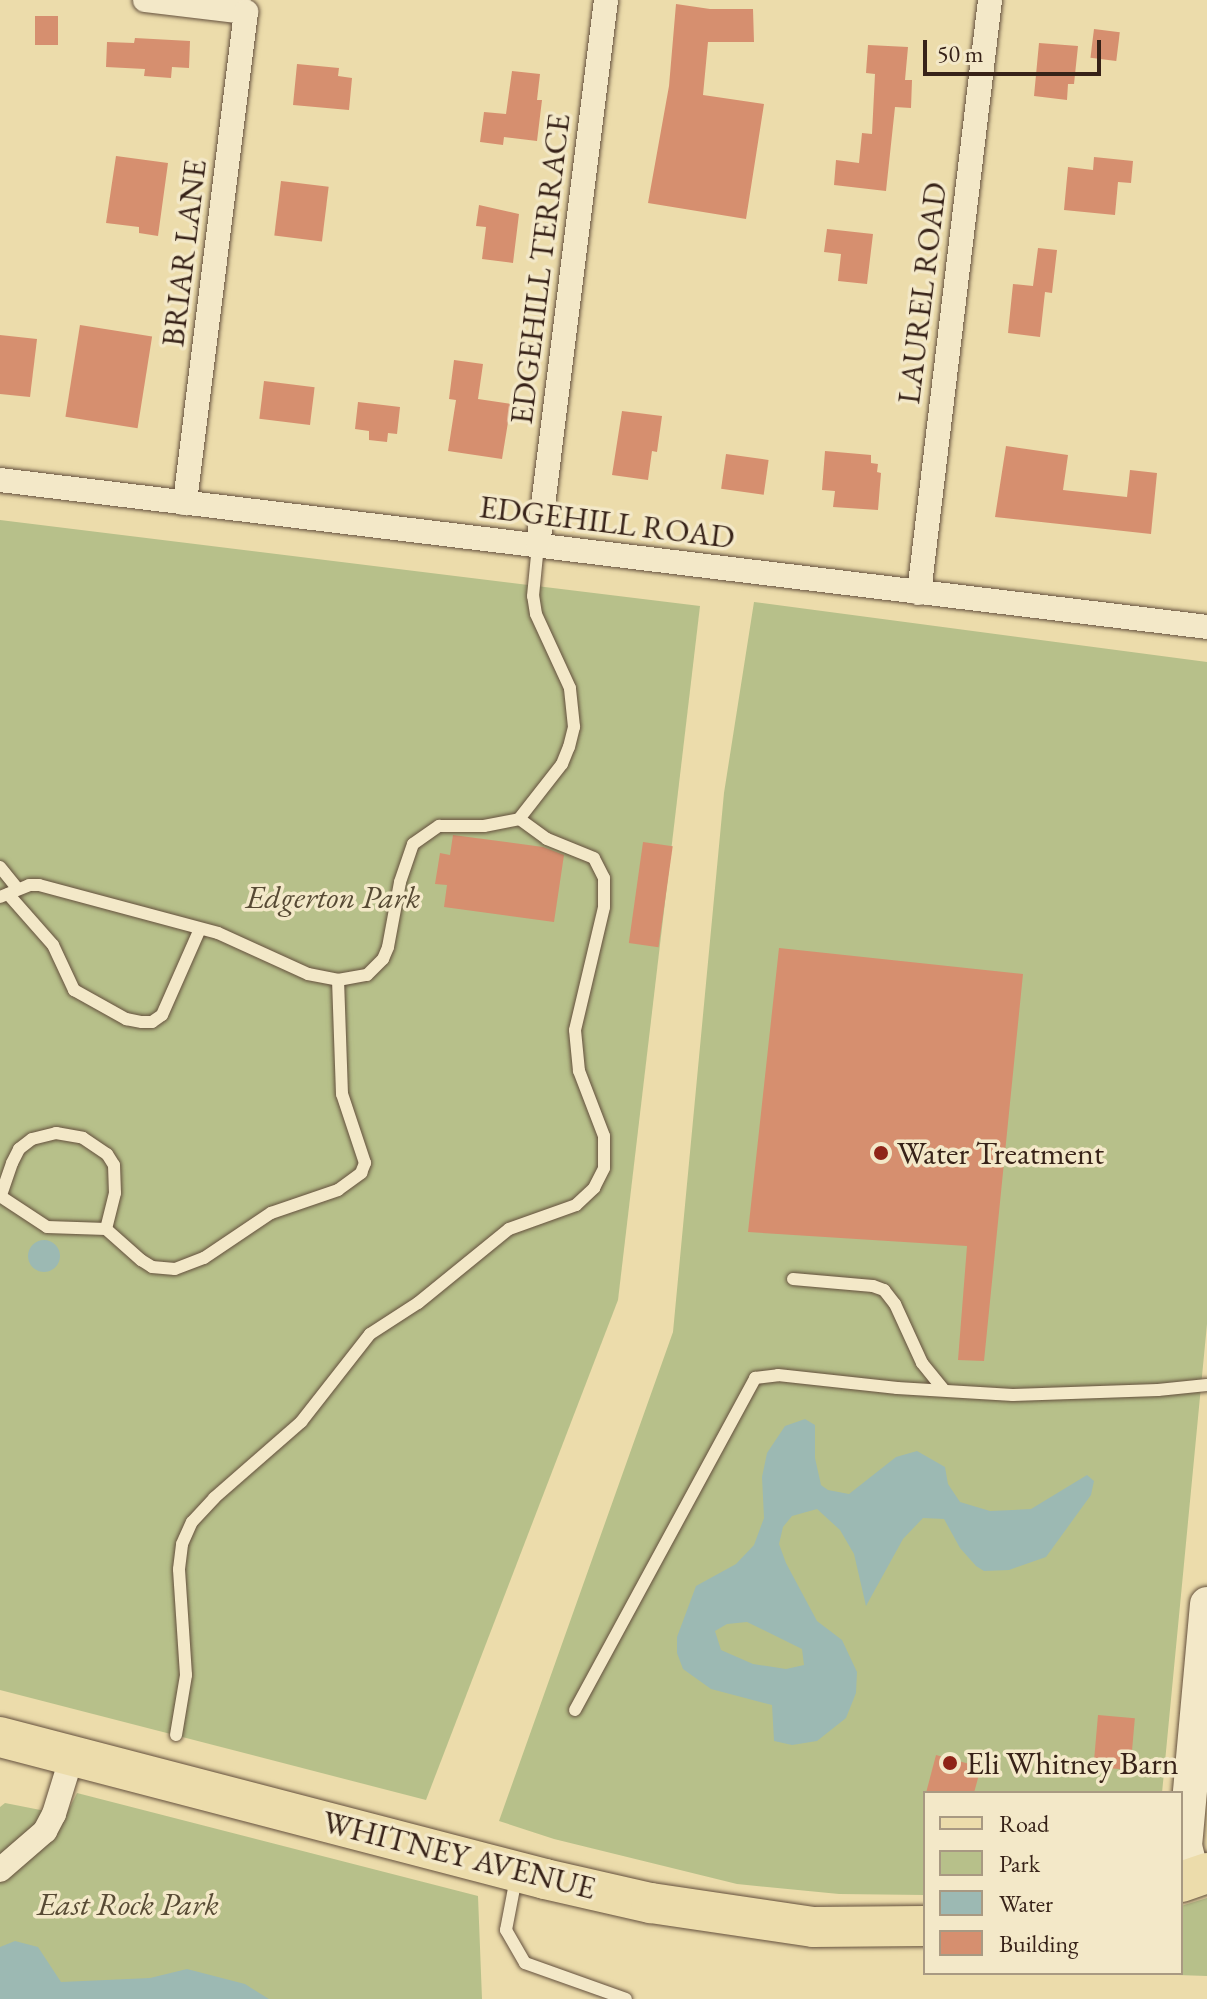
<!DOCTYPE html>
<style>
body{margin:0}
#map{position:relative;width:1207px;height:1999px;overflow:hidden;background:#ecdcab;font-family:"EB Garamond",serif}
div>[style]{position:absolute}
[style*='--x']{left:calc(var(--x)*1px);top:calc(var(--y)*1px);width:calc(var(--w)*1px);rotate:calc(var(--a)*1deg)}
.green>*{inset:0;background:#b7c08a}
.water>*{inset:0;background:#9cb9b3}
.round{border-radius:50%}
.building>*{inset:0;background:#d68f6f;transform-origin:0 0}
.roads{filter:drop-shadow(0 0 2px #64503d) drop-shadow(0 0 2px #64503d)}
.service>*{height:12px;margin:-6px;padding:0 6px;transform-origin:6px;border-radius:6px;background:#f3e8c8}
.minor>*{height:24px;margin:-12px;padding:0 12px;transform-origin:12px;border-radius:12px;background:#f3e8c8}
.secondary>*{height:34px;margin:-17px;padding:0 17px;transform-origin:17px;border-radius:17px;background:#f3e8c8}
.primary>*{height:40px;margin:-20px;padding:0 20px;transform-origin:20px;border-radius:20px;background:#ecdcab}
.dots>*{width:22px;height:22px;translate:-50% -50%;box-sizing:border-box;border:4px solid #f3e8c8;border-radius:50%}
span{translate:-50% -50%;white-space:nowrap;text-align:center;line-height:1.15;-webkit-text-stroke:7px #f3e8c8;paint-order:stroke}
.street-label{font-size:32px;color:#372218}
.park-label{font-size:32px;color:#574a34;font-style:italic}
.poi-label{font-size:32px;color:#372218}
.left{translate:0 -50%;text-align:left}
.legend{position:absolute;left:923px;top:1791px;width:260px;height:184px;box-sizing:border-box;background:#f3e8c8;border:2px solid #a89982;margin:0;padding:10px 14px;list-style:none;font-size:24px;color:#372218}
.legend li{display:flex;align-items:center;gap:16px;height:40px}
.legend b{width:40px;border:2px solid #a89982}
.scale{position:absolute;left:923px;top:40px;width:178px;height:36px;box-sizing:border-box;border:4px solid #372218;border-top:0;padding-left:10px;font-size:24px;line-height:28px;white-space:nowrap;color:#372218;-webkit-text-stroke:6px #f3e8c8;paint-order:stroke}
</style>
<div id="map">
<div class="green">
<div style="clip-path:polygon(0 520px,700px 606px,618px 1300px,426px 1800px,0 1690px)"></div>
<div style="clip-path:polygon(754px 602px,1207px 662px,1207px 1324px,1162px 1793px,925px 1793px,925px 1895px,839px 1894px,737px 1884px,554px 1839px,499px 1821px,673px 1332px,724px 793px)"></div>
<div style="clip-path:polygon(77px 1793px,478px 1896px,482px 1999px,0 1999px,0 1807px,5px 1803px,66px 1815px)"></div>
<div style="clip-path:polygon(1207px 1898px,1207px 1976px,1119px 1973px,1181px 1973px,1181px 1906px)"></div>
</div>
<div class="water">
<div class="round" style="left:28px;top:1240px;width:32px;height:32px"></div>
<div style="clip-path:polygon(evenodd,805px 1419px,815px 1425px,815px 1458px,821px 1485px,828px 1490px,849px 1494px,896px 1457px,917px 1451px,945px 1467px,948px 1484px,960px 1502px,990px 1511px,1031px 1509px,1087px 1475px,1094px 1481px,1091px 1495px,1046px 1557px,1009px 1570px,984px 1571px,976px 1566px,960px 1548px,944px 1519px,923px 1518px,903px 1539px,866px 1606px,854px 1554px,840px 1530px,817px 1509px,792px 1516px,783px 1527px,779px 1544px,786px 1563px,817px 1621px,842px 1640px,857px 1672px,856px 1693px,846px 1718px,817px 1741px,792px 1745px,774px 1741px,772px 1705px,711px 1689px,683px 1669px,677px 1653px,677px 1637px,696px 1586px,736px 1564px,754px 1545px,764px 1518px,762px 1477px,767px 1453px,785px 1426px,805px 1419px,747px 1622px,802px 1649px,804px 1665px,786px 1669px,753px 1664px,721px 1650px,715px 1631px,727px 1624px,747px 1622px)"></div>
<div style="clip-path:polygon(15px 1941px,38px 1947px,61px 1982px,150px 1978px,187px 1969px,245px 1984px,269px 1999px,0 1999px,0 1947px)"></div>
</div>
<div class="building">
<div style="clip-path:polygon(676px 4px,710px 9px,753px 9px,754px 42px,708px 42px,703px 95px,764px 104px,746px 219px,648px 203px,669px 86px)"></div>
<div style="left:35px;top:16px;width:23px;height:29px"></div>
<div style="left:1094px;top:29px;width:26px;height:29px;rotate:7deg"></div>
<div style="clip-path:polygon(135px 38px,190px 41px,189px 68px,172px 67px,171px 78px,144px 76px,145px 69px,106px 67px,107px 42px,134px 43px)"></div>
<div style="clip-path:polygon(1039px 43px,1078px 46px,1074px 84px,1068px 84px,1067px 100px,1034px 96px)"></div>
<div style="clip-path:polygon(868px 45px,908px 47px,905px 80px,912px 80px,911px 108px,895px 107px,886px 191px,834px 185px,836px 160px,859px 163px,862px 133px,872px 134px,875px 74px,866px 73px)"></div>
<div style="clip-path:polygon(297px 64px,339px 68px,338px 76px,352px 78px,349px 110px,293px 105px)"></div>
<div style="clip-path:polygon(512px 71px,540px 74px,537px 100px,542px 100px,537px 141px,504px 137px,503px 145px,480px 142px,484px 112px,506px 114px)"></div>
<div style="clip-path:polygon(116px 156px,168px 163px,158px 236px,139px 233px,139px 227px,106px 223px)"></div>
<div style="clip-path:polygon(1094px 157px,1133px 161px,1131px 183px,1118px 182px,1115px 215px,1064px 210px,1068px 167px,1093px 170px)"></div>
<div style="left:281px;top:181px;width:48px;height:55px;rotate:7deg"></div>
<div style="clip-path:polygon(479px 205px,519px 214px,513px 263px,482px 259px,486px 227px,476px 226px)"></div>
<div style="clip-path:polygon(827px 229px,873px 234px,867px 284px,838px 281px,841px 254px,824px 252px)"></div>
<div style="clip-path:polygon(1038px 248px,1057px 250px,1052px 293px,1045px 292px,1040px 337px,1008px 333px,1013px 284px,1033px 286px)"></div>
<div style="left:80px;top:325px;width:73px;height:93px;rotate:9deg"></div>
<div style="clip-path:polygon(0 335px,37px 339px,30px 397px,0 394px)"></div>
<div style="clip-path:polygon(454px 360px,483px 364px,478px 399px,511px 404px,502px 459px,448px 451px,456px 400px,449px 399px)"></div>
<div style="left:264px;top:381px;width:51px;height:38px;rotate:7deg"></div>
<div style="clip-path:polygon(358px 402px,400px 407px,397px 434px,388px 433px,387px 442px,369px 440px,369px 431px,355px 429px)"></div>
<div style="clip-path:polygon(622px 411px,662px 416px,657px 452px,652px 451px,648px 480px,612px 475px)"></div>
<div style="clip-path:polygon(1006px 446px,1068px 455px,1063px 490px,1127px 497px,1130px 470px,1157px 473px,1151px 534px,995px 517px)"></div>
<div style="clip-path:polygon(825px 451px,871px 455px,871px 463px,878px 464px,877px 472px,881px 473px,878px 510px,833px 507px,835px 491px,822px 490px)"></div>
<div style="left:726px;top:454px;width:43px;height:35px;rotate:8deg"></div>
<div style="clip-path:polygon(453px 835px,543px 847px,564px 855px,554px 922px,444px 907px,447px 885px,435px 884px,440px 853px,450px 855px)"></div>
<div style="left:643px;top:842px;width:30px;height:102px;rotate:8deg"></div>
<div style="clip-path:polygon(779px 948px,1023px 974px,984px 1361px,958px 1360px,967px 1246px,748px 1232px)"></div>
<div style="left:1098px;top:1715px;width:37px;height:52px;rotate:5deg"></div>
<div style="clip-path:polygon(936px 1755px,981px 1767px,974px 1793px,926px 1793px)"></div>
</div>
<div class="roads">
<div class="service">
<div style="--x:0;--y:867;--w:28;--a:51"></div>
<div style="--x:8;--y:894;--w:68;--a:48.6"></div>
<div style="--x:53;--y:945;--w:50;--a:65"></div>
<div style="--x:74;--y:990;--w:60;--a:29.1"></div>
<div style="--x:126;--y:1019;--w:16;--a:11"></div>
<div style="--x:142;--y:1022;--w:10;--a:0"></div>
<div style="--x:152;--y:1022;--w:12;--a:-35"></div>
<div style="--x:162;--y:1015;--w:94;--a:-66.2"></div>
<div style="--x:0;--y:897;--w:31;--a:-22"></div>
<div style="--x:29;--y:885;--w:10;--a:0"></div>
<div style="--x:39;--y:885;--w:185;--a:15"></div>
<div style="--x:218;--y:933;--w:99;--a:24.5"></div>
<div style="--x:308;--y:974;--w:31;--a:11"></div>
<div style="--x:338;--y:980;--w:29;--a:-10"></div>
<div style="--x:367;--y:975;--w:23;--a:-45"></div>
<div style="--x:383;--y:959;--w:13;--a:-67"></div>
<div style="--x:388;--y:947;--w:66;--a:-79.5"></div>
<div style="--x:400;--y:882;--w:40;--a:-71.1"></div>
<div style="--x:413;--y:844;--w:32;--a:-35"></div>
<div style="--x:439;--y:826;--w:45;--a:0"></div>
<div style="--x:484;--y:826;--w:36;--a:-11"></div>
<div style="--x:519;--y:819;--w:70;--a:-52"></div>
<div style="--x:562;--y:764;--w:18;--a:-68"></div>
<div style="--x:569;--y:747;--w:21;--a:-76"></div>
<div style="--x:574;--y:727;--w:39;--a:-96"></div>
<div style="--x:570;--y:688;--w:81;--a:-114.7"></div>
<div style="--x:536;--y:614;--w:18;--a:-99"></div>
<div style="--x:533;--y:596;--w:51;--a:-84.4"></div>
<div style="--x:1;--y:1195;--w:34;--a:-71"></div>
<div style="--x:12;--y:1163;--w:16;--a:-63"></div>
<div style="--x:19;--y:1149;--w:16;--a:-38"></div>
<div style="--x:32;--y:1139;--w:25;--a:-14"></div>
<div style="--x:56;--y:1133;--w:27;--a:10"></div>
<div style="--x:83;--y:1138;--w:29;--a:34"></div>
<div style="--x:107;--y:1154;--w:13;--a:58"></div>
<div style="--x:114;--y:1165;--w:28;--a:88"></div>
<div style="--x:115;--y:1193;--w:37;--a:104"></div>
<div style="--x:0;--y:1196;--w:56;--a:33.4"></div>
<div style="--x:47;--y:1227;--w:59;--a:1.9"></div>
<div style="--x:106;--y:1229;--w:47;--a:41.5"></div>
<div style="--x:141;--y:1260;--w:13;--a:32"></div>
<div style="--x:152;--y:1267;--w:23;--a:5"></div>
<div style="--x:175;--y:1269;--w:31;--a:-21"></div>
<div style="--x:204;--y:1258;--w:81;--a:-33.9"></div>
<div style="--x:271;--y:1213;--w:71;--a:-18.9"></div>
<div style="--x:338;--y:1190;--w:29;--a:-36"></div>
<div style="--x:361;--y:1173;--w:11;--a:-68"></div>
<div style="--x:365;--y:1163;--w:73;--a:-108.4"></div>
<div style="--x:342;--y:1094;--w:114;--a:-92"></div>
<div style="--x:793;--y:1279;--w:80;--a:5"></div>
<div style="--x:873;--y:1286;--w:12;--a:20"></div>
<div style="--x:884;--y:1290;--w:18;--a:52"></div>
<div style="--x:895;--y:1304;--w:65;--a:65.4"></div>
<div style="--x:922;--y:1363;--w:33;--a:51"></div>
<div style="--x:575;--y:1710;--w:378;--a:-61.5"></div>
<div style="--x:755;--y:1378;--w:23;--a:-7"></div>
<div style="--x:778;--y:1375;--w:120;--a:6.2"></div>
<div style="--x:897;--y:1388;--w:116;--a:3.5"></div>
<div style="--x:1013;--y:1395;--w:145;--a:-2"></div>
<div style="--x:1158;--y:1390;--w:49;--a:-5.8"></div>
<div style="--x:176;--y:1735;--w:61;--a:-80.5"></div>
<div style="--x:186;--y:1675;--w:106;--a:-93.8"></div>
<div style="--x:179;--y:1569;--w:25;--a:-83"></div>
<div style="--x:182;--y:1544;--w:24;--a:-66"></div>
<div style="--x:192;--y:1522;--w:33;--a:-47"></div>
<div style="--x:214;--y:1498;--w:116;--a:-41.1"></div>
<div style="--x:301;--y:1422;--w:112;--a:-51.9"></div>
<div style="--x:370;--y:1334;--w:57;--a:-32.9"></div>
<div style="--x:418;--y:1303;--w:117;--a:-39.1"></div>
<div style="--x:509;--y:1229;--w:71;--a:-19.7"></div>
<div style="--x:576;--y:1205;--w:25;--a:-43"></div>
<div style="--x:594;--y:1188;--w:22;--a:-63"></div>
<div style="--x:604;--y:1168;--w:32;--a:-90"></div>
<div style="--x:604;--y:1136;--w:70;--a:-111"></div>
<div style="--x:579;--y:1071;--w:41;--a:-95.6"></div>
<div style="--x:575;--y:1030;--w:126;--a:-76.7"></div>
<div style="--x:604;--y:907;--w:29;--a:-90"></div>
<div style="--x:604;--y:878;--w:22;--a:-117"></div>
<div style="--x:594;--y:858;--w:51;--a:-158"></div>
<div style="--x:547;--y:839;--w:34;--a:-144"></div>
<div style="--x:516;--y:1878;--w:53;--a:100.9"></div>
<div style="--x:506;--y:1930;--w:38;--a:60"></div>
<div style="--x:525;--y:1963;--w:107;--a:19.6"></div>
</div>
<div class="minor">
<div style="--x:145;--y:0;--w:102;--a:6.8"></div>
<div style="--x:246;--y:12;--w:495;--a:97.1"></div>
<div style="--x:0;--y:480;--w:1216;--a:6.94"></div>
<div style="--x:538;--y:545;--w:549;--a:-82.89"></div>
<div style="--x:919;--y:593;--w:597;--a:-83.17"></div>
<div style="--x:0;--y:1870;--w:60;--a:-40.9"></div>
<div style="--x:45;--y:1831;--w:19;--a:-62"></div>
<div style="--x:54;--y:1814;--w:61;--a:-72.8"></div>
</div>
<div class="secondary">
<div style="--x:1193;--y:1878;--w:33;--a:-104"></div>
<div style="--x:1185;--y:1846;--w:243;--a:-84.8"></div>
</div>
<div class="primary">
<div style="--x:0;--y:1737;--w:563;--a:14.6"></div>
<div style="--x:545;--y:1879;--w:109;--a:12.8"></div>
<div style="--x:651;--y:1903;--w:164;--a:8.4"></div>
<div style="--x:813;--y:1927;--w:112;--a:-0.5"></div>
<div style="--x:1181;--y:1882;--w:28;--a:-19"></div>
</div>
</div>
<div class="dots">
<div style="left:881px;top:1153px;background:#8f2418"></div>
<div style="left:950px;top:1763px;background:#8f2418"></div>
</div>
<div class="street-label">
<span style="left:184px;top:253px;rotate:-83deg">BRIAR LANE</span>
<span style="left:540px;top:269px;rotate:-83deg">EDGEHILL TERRACE</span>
<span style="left:922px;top:293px;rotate:-83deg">LAUREL ROAD</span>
<span style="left:607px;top:522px;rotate:7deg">EDGEHILL ROAD</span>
<span style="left:459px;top:1855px;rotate:14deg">WHITNEY AVENUE</span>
</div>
<div class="park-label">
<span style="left:333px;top:897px">Edgerton Park</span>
<span style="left:128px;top:1904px">East Rock Park</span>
</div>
<div class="poi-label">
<span class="left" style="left:897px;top:1153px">Water Treatment</span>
<span class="left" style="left:966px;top:1763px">Eli Whitney Barn</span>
</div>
<ul class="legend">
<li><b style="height:10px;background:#ecdcab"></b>Road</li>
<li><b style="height:22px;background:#b7c08a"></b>Park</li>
<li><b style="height:22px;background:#9cb9b3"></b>Water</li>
<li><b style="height:22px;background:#d68f6f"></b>Building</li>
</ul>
<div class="scale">50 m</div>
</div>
